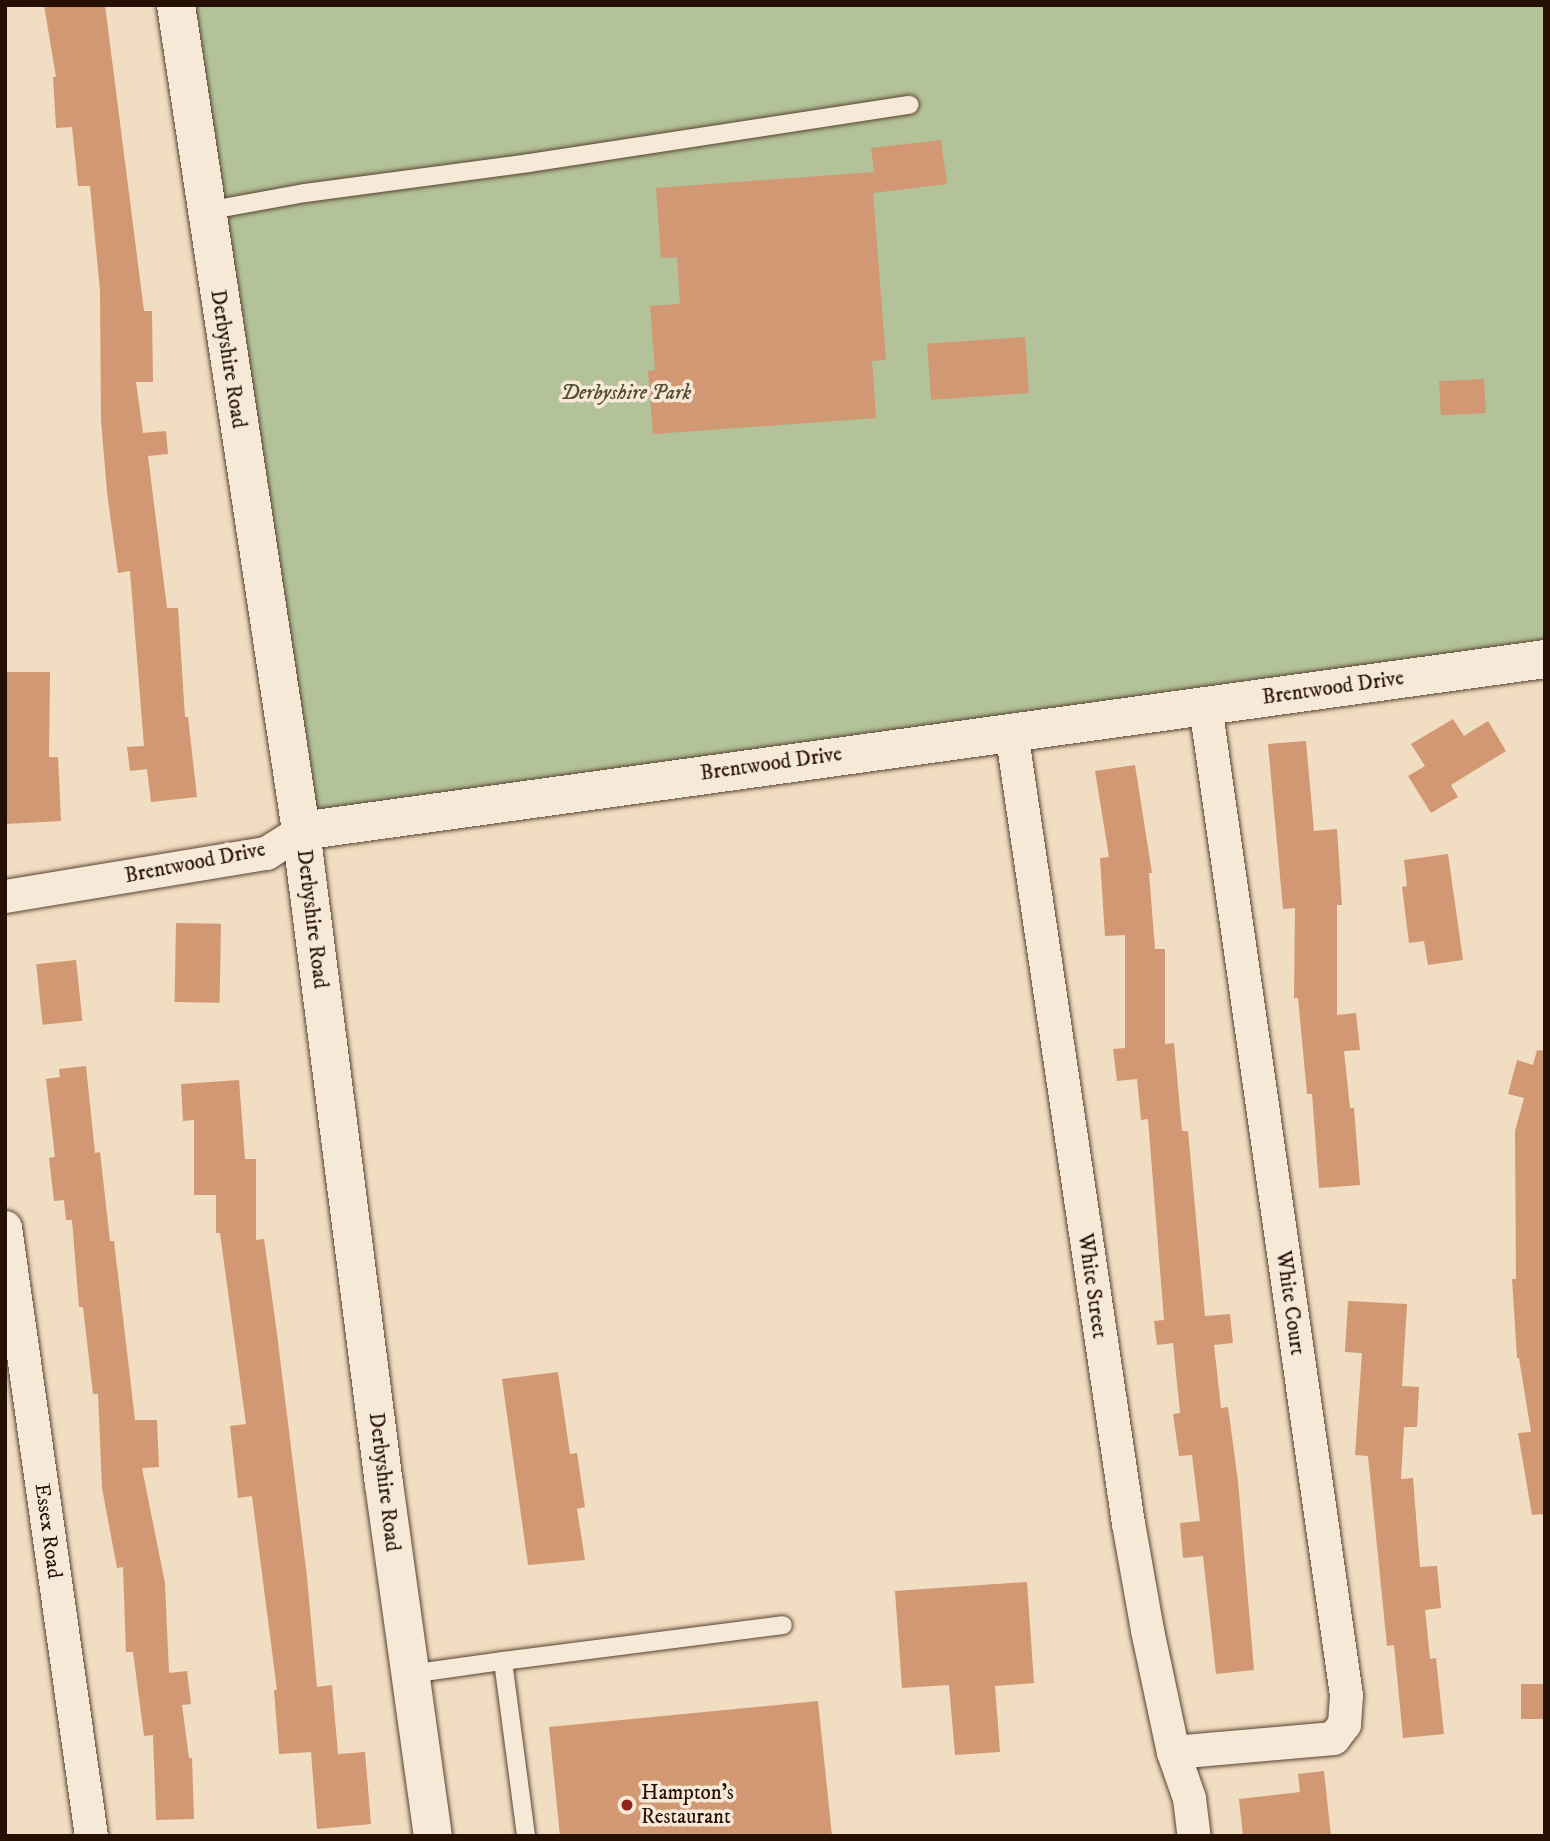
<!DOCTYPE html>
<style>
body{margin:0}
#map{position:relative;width:1550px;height:1841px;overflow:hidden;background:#f1ddc1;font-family:"IM FELL DW Pica",serif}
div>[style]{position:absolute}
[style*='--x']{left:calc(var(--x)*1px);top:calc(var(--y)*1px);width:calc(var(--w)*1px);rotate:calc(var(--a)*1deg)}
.green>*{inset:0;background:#b3c298}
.building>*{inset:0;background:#d29773;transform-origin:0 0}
.roads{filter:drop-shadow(0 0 2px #594331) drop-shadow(0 0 2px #594331)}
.service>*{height:18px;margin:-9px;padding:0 9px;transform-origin:9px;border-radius:9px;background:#f6e9d7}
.minor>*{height:33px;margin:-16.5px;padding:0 16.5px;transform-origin:16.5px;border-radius:16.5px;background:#f6e9d7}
.tertiary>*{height:38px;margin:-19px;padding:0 19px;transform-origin:19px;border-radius:19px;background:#f6e9d7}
.dots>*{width:19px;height:19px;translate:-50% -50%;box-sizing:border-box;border:4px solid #f6e9d7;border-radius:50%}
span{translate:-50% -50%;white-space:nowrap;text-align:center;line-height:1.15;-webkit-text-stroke:7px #f6e9d7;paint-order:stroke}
.street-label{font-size:21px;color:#261001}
.park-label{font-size:21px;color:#574e36;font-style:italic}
.poi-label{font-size:21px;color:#261001}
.left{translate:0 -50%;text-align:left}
.frame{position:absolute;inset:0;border:7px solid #261001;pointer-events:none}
</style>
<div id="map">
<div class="green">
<div style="clip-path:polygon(176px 5px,1545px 5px,1545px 659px,301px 831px)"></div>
</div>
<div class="building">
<div style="clip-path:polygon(44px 5px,105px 5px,144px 311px,152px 311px,153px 382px,136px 382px,143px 433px,166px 431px,168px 454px,148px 456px,167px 608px,178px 608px,185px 717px,188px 717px,197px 797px,151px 802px,147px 769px,130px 771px,127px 747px,144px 746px,130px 571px,118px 573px,107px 492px,101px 420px,100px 291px,90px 186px,78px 186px,72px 127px,56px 128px,53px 77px,56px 77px)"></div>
<div style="clip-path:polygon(941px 140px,947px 184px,873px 193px,886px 360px,872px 361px,876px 418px,653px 434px,648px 371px,655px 370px,650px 306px,680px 304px,677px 257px,661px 258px,656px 188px,874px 172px,871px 148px)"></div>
<div style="left:1025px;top:337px;width:56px;height:98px;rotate:86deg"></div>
<div style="left:1484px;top:379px;width:34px;height:45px;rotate:87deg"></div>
<div style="clip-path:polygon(5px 672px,50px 672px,49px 757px,58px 757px,61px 821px,5px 824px)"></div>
<div style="clip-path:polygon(1453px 719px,1464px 736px,1488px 721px,1506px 751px,1451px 785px,1458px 797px,1431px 813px,1408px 776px,1425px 766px,1411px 744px)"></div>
<div style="clip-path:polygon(1306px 741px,1314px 831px,1337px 829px,1342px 905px,1337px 905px,1337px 1015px,1356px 1013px,1360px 1050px,1344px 1051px,1350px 1108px,1354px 1108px,1360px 1185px,1319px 1188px,1312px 1094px,1307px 1094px,1298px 998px,1294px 998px,1295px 908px,1283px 909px,1268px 744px)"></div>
<div style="clip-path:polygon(1135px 765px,1152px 873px,1149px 873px,1155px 949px,1165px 949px,1165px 1044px,1174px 1043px,1182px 1131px,1188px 1131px,1205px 1316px,1230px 1314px,1233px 1343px,1214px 1345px,1221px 1408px,1228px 1407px,1238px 1481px,1254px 1670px,1216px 1674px,1203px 1556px,1183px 1558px,1180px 1523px,1200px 1521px,1192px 1455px,1179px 1456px,1173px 1414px,1180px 1413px,1173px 1343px,1157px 1345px,1154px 1321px,1164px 1320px,1148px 1119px,1141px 1120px,1137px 1079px,1117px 1081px,1113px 1049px,1125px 1048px,1125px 935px,1105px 936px,1100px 858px,1109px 857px,1095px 771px)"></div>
<div style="clip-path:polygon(1448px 854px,1463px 960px,1428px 965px,1424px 941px,1409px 943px,1402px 887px,1407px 886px,1404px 860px)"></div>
<div style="left:176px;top:923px;width:45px;height:79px;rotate:1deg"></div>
<div style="left:76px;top:960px;width:61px;height:40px;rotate:84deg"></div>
<div style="clip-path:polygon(1537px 1050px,1545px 1051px,1545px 1514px,1532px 1515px,1518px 1433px,1531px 1432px,1519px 1358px,1517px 1358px,1512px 1279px,1516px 1279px,1515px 1131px,1524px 1098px,1508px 1094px,1517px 1060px,1533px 1065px)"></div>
<div style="clip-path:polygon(86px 1066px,95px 1153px,100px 1152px,110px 1241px,114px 1241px,135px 1420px,157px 1420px,159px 1467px,142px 1468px,165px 1583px,169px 1673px,187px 1671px,191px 1704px,182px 1705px,189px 1758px,192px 1758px,194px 1819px,156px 1820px,153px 1735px,144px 1736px,133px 1652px,126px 1652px,123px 1567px,117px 1568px,102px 1488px,98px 1394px,93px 1394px,83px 1307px,79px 1307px,72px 1220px,66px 1220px,64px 1200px,54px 1201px,49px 1158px,55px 1157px,46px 1079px,60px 1077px,59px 1069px)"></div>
<div style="clip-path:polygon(239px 1080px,245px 1159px,256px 1159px,256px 1240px,264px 1239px,277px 1334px,307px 1577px,317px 1687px,332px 1685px,338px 1754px,365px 1752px,371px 1824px,317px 1829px,311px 1752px,279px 1754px,274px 1690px,277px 1690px,252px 1496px,238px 1498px,230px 1426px,246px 1424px,220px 1233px,216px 1233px,216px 1195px,194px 1195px,194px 1120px,183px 1121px,181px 1084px)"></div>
<div style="clip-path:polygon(1348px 1301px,1407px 1304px,1402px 1386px,1419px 1387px,1417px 1427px,1404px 1427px,1401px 1479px,1413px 1478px,1420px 1567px,1437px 1566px,1441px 1608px,1425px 1610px,1430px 1659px,1436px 1658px,1444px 1734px,1403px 1738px,1394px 1645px,1387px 1646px,1368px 1456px,1355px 1455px,1362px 1353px,1345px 1352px)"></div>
<div style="clip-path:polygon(558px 1372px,570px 1454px,577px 1453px,585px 1507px,577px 1509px,585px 1560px,528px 1565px,502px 1379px)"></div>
<div style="clip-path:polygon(1027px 1582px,1034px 1683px,995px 1686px,1000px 1752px,955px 1755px,949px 1685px,902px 1688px,895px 1591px)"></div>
<div style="left:1545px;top:1684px;width:35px;height:24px;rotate:90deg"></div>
<div style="clip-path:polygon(818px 1701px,832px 1836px,560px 1836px,549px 1727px)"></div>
<div style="clip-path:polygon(1324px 1771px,1331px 1836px,1243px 1836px,1239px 1799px,1300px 1792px,1298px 1774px)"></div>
</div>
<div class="roads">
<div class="service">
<div style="--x:206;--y:211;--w:101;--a:-10.3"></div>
<div style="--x:305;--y:193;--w:226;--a:-7.6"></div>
<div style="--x:529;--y:163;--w:385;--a:-8.7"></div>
<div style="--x:503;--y:1661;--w:282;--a:-7.3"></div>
<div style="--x:410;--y:1674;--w:94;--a:-8"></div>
<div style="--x:503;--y:1661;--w:177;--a:82.5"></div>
</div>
<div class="minor">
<div style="--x:1011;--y:731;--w:801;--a:81.6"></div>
<div style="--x:1128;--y:1523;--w:109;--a:79.9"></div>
<div style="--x:1147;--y:1630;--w:125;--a:78"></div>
<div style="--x:1173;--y:1752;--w:49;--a:70.8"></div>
<div style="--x:1189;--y:1798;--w:38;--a:83"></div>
<div style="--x:5;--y:896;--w:265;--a:-9.4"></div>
<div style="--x:266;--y:853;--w:41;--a:-32.2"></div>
<div style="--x:5;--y:1227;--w:615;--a:81.96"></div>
<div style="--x:1173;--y:1752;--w:161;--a:-5"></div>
<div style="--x:1333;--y:1738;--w:18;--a:-52"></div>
<div style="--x:1344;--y:1724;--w:29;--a:-86"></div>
<div style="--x:1346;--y:1695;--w:999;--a:-98.11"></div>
</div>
<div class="tertiary">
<div style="--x:176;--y:5;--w:835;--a:81.39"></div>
<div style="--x:301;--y:831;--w:658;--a:82.76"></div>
<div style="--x:384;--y:1484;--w:355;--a:82.1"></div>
<div style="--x:301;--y:831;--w:1256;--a:-7.87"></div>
</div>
</div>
<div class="dots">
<div style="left:627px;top:1805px;background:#8f2418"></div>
</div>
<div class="street-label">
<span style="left:228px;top:359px;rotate:81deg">Derbyshire Road</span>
<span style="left:1333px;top:688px;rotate:-8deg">Brentwood Drive</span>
<span style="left:771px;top:764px;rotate:-8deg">Brentwood Drive</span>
<span style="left:195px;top:863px;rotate:-11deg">Brentwood Drive</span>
<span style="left:312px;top:919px;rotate:83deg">Derbyshire Road</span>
<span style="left:1092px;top:1286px;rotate:82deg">White Street</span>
<span style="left:1290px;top:1303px;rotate:82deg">White Court</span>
<span style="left:384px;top:1482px;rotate:83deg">Derbyshire Road</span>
<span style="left:48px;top:1531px;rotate:82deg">Essex Road</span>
</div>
<div class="park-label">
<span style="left:626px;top:393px">Derbyshire Park</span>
</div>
<div class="poi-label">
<span class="left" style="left:641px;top:1805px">Hampton's<br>Restaurant</span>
</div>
<div class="frame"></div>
</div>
